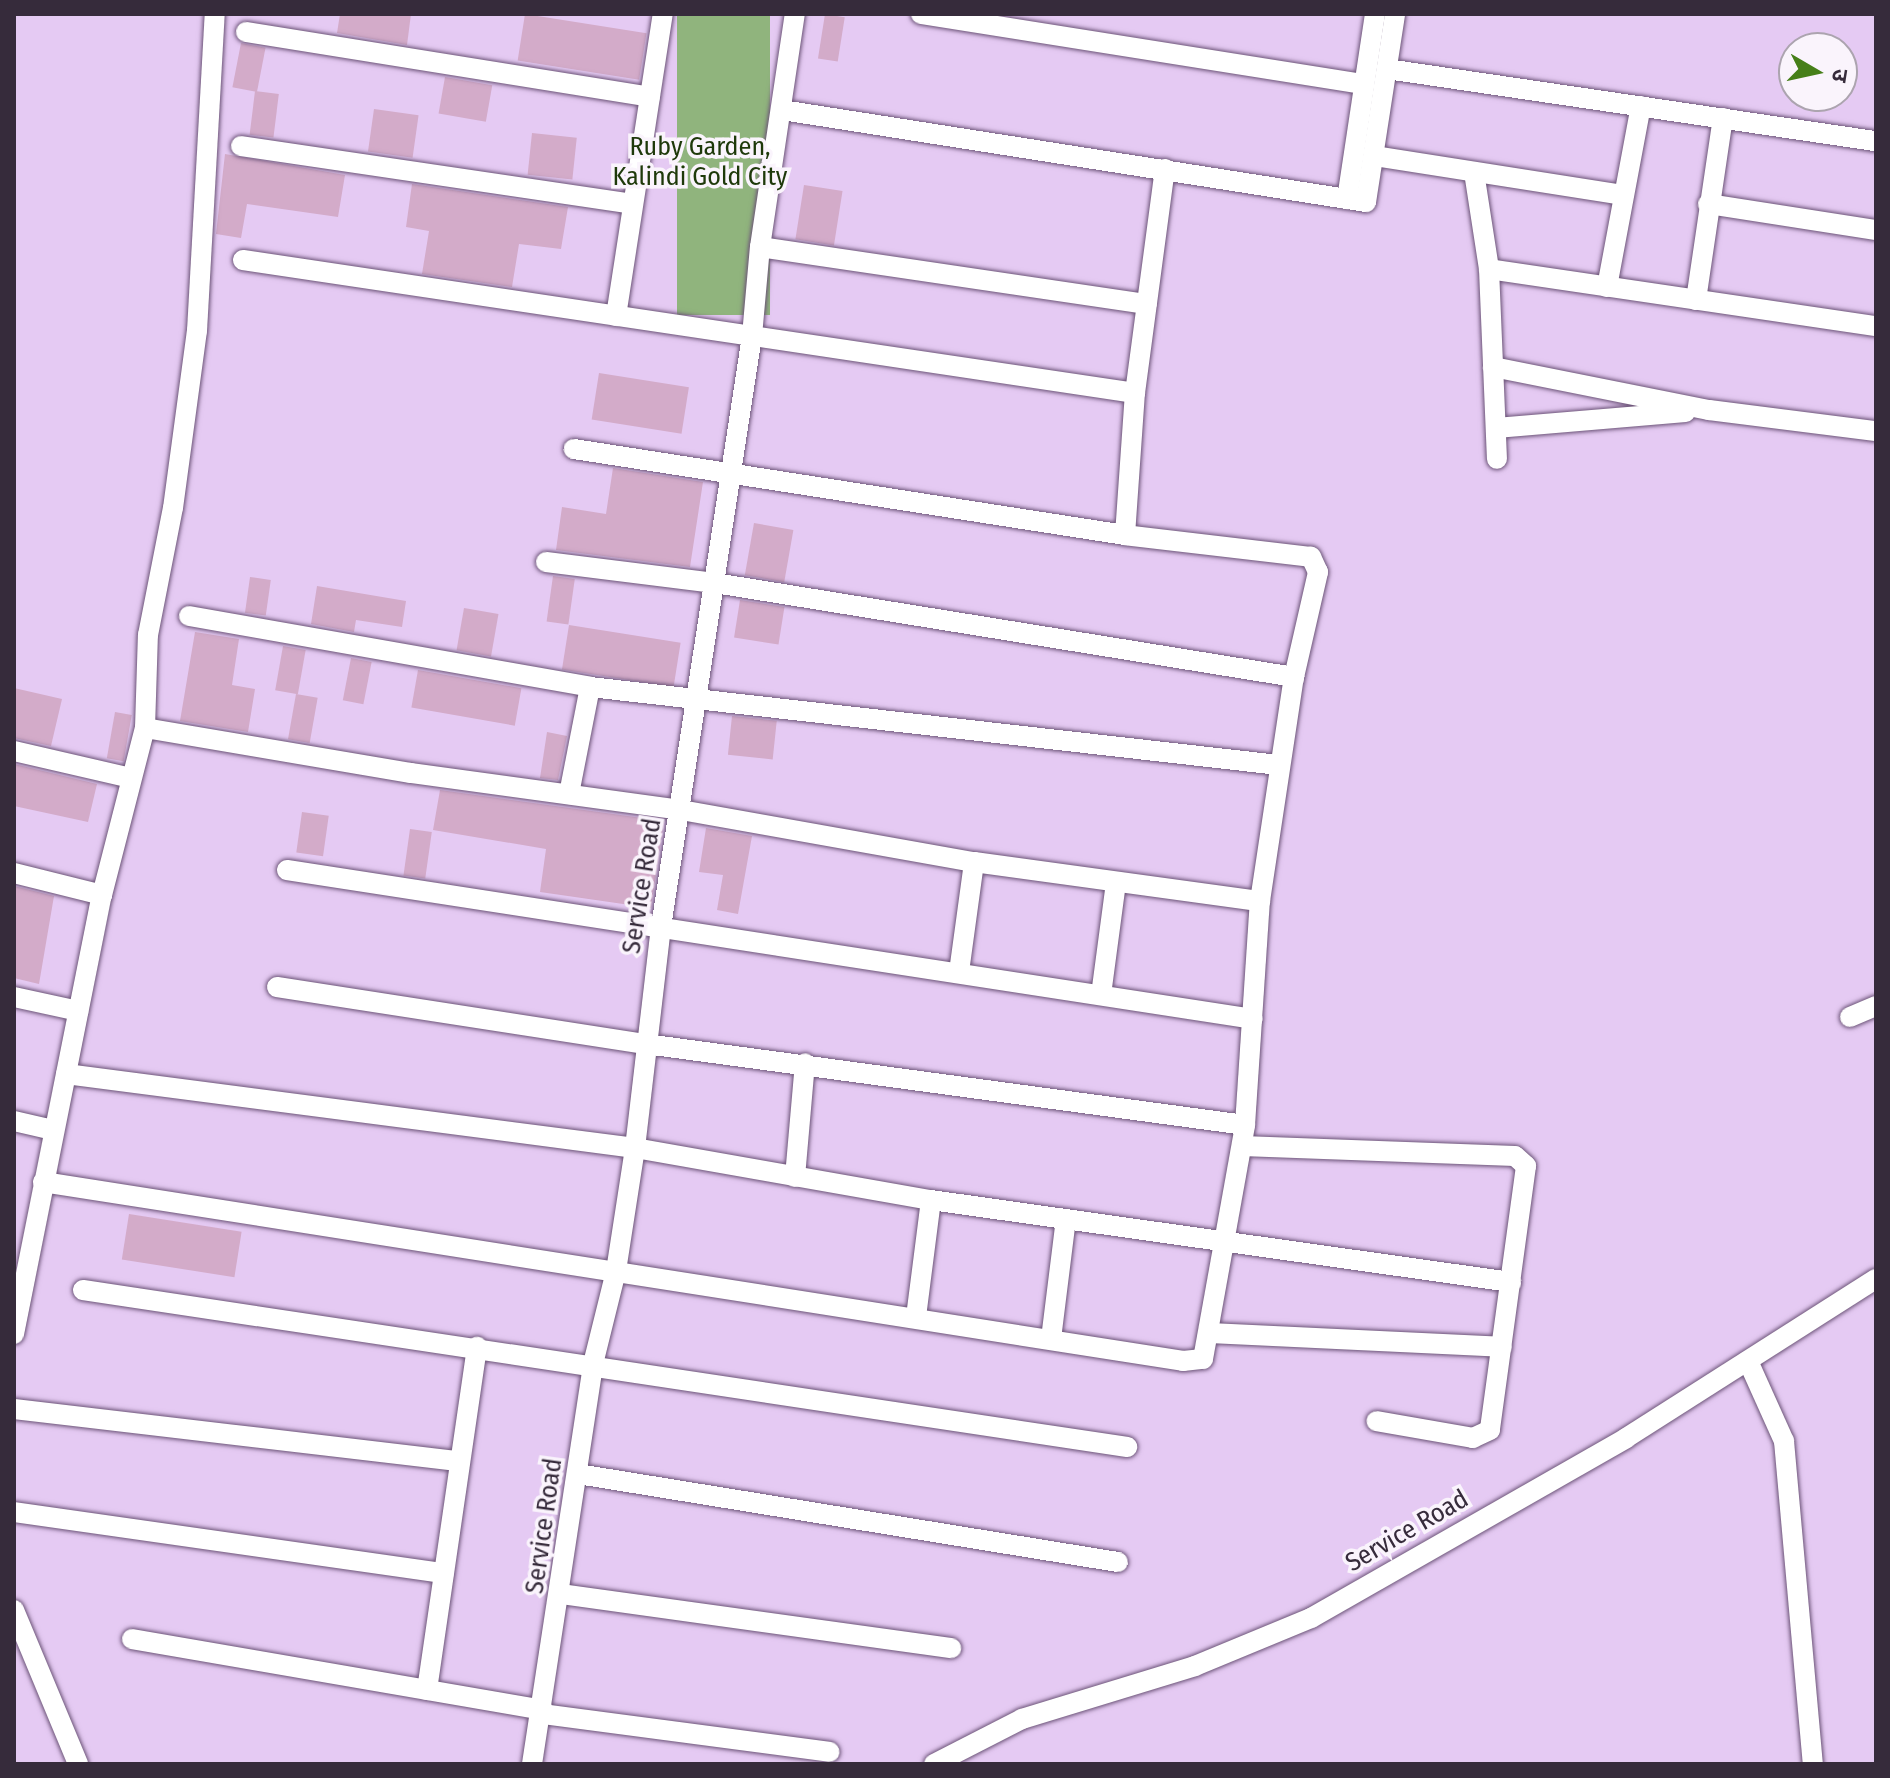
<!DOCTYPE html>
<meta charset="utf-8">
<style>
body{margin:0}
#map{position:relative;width:1890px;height:1778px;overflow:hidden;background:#e5caf3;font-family:"Fira Sans Condensed","Noto Sans Devanagari",sans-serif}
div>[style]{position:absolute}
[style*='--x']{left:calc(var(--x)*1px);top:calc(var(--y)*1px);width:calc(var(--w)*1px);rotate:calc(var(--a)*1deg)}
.green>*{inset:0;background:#90b47d;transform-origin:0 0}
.building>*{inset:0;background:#d3abc9;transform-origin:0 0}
.roads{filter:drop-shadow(0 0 2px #6c5478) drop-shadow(0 0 2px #6c5478)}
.minor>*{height:20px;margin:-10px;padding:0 10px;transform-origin:10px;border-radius:10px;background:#fff}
span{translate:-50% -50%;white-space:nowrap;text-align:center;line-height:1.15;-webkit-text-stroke:7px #faf4fc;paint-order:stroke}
.park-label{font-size:26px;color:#1e390a}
.street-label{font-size:26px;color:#362b3b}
.frame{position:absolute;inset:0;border:16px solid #362b3b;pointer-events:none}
.north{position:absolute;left:1778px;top:32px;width:80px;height:80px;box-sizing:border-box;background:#faf4fc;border:2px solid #aca4af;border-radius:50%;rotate:99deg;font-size:22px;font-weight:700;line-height:32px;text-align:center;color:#362b3b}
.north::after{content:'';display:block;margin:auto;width:28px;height:36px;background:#467f19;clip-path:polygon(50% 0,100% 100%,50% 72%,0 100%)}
</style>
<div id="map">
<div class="green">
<div style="left:677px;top:14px;width:93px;height:301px"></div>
</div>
<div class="building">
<div style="clip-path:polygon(340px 14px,411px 14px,407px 45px,337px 33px)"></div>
<div style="left:525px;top:14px;width:123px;height:47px;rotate:9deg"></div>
<div style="left:825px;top:14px;width:20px;height:45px;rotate:9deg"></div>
<div style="left:241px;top:43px;width:25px;height:45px;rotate:11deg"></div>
<div style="left:445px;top:77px;width:48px;height:37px;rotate:10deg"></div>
<div style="left:255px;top:91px;width:24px;height:44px;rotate:7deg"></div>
<div style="left:374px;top:109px;width:45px;height:43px;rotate:8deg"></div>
<div style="left:532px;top:133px;width:45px;height:42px;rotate:6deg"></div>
<div style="clip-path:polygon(225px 154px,345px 175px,338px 217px,247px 204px,241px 238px,216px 234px)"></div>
<div style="clip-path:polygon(412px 184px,568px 207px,561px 249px,519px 244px,512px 287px,422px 274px,429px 231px,406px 227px)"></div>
<div style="left:804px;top:185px;width:39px;height:55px;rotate:9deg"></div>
<div style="left:599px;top:373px;width:91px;height:47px;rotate:9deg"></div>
<div style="clip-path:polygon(613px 468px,703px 482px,690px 567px,556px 550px,562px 507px,606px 514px)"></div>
<div style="left:754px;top:523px;width:40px;height:53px;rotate:10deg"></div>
<div style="left:553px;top:576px;width:22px;height:46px;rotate:8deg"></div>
<div style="left:250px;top:577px;width:21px;height:36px;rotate:8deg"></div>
<div style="clip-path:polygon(317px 586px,406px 601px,402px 627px,356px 620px,354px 632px,311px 624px)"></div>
<div style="left:740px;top:600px;width:45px;height:38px;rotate:9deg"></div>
<div style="left:464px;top:608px;width:35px;height:43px;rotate:10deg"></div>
<div style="left:569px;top:625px;width:113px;height:45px;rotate:9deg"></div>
<div style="clip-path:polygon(195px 632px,239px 639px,232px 685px,255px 689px,248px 732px,180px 721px)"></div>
<div style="left:283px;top:646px;width:23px;height:45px;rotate:10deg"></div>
<div style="left:351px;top:658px;width:21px;height:43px;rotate:11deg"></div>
<div style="left:418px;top:670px;width:105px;height:38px;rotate:10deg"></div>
<div style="clip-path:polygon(14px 688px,62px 699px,51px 746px,14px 738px)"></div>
<div style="left:296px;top:694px;width:22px;height:46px;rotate:10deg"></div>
<div style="left:115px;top:712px;width:17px;height:47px;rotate:10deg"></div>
<div style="left:732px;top:716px;width:45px;height:39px;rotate:6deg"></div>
<div style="clip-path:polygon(547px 732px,567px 736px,558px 780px,540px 778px)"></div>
<div style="clip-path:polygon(14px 764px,97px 784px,88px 822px,14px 806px)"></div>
<div style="clip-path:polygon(440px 790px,664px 821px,651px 908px,540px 892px,546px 849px,433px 830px)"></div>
<div style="left:302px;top:812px;width:27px;height:41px;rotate:8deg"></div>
<div style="clip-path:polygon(706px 828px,752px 836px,738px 914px,717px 910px,723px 875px,699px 872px)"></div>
<div style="left:410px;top:829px;width:22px;height:47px;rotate:8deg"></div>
<div style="clip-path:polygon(14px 886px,54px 896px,39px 984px,14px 978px)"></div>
<div style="left:129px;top:1214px;width:114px;height:46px;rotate:9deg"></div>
</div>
<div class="roads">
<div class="minor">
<div style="--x:921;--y:14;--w:449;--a:9"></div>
<div style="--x:246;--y:32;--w:409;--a:9.1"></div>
<div style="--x:1387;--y:69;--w:494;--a:8.4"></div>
<div style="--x:782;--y:110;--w:591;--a:8.95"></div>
<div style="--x:1366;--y:202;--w:190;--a:-81.2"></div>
<div style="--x:241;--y:146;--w:396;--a:8.4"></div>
<div style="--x:1374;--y:156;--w:251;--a:8.9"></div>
<div style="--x:1474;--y:172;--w:98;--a:81.2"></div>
<div style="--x:1489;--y:269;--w:190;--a:87.6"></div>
<div style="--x:1347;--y:199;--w:187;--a:-81.4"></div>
<div style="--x:1708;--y:204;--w:170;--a:8.8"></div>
<div style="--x:760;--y:247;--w:391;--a:8.4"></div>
<div style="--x:243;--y:260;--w:902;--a:8.48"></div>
<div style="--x:1489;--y:269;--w:391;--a:8.4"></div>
<div style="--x:1607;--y:287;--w:184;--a:-79.4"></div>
<div style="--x:1696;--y:300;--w:184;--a:-81.6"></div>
<div style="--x:616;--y:316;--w:306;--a:-81.2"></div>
<div style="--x:1493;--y:367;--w:220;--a:11.3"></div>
<div style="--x:1709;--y:410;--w:168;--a:7.2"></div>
<div style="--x:1496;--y:428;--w:190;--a:-4.8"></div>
<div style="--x:1125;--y:535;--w:142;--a:-86"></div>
<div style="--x:1135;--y:393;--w:226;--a:-82.4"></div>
<div style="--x:546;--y:562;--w:170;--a:7.1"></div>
<div style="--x:715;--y:583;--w:587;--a:9.22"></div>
<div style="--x:189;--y:616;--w:407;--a:10"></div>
<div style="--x:590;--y:687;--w:693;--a:6.46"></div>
<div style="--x:145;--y:728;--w:270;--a:9.6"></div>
<div style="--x:411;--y:773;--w:273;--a:7.8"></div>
<div style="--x:681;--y:810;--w:298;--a:10.1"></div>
<div style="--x:974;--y:862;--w:289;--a:7.8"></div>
<div style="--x:14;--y:751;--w:120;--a:13"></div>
<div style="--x:569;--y:794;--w:109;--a:-78.9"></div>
<div style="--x:287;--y:870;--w:977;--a:8.77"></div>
<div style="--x:14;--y:873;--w:91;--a:14"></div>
<div style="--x:959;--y:972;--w:111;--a:-82.2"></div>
<div style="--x:277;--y:987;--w:373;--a:8.8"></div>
<div style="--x:646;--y:1044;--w:604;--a:7.7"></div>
<div style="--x:1101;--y:995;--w:114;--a:-82.4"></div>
<div style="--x:14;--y:997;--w:66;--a:12.3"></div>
<div style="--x:1850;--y:1017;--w:28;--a:-23"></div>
<div style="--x:66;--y:1074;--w:574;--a:7.41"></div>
<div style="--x:635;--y:1148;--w:301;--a:10"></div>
<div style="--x:931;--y:1200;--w:586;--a:8.05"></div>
<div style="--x:14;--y:1121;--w:40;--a:13"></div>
<div style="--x:1242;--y:1146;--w:273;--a:2.1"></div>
<div style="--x:1515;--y:1156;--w:15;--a:42"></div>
<div style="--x:1526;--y:1166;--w:266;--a:97.8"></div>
<div style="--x:1490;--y:1430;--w:19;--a:155"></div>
<div style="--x:1473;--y:1438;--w:98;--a:-170.1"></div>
<div style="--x:795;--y:1177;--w:114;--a:-85"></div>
<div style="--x:43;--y:1182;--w:1154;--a:8.92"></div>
<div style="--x:1183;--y:1361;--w:20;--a:-6"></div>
<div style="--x:1203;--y:1359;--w:238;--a:-79.8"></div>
<div style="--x:1245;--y:1125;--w:225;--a:-86.2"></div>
<div style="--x:1260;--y:901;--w:227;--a:-81.4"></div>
<div style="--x:1294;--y:677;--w:108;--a:-77.1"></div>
<div style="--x:1318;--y:572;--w:17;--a:-115"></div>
<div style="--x:1311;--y:557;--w:187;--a:-173.3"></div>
<div style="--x:1125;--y:535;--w:558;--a:-171.13"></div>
<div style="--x:83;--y:1290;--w:1056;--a:8.55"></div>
<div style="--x:916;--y:1317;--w:118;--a:-82.7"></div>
<div style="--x:1209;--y:1333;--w:293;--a:2.7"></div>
<div style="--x:14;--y:1334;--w:448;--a:-78.7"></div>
<div style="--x:102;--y:895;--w:172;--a:-75.6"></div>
<div style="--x:145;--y:728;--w:93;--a:-88.2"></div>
<div style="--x:148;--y:635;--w:129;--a:-78.9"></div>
<div style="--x:173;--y:508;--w:179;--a:-82.3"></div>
<div style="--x:197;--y:331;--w:318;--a:-86.8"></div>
<div style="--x:1051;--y:1339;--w:121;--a:-82.9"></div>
<div style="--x:1748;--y:1361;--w:88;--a:65.8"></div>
<div style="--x:1784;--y:1441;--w:324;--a:84.9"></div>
<div style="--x:14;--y:1409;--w:449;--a:6.7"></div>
<div style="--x:578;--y:1474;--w:547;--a:9.26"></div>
<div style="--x:14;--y:1512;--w:434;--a:8.1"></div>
<div style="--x:561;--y:1594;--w:394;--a:7.9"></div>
<div style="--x:14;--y:1610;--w:167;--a:67.4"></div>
<div style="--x:132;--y:1639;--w:417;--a:9.8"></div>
<div style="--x:427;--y:1690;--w:347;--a:-81.7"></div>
<div style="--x:542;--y:1714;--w:290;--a:7.5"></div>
<div style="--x:532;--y:1764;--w:405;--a:-81.3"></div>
<div style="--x:593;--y:1364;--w:96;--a:-76.1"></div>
<div style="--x:616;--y:1271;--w:124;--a:-81.2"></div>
<div style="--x:635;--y:1148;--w:223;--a:-83.3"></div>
<div style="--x:661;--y:927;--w:598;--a:-81.25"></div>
<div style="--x:752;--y:336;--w:89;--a:-84.9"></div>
<div style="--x:760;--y:247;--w:236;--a:-81.5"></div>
<div style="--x:934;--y:1764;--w:99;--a:-27.1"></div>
<div style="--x:1022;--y:1719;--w:181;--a:-17"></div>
<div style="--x:1195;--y:1666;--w:126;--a:-22.5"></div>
<div style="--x:1311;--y:1618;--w:363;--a:-29.7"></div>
<div style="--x:1626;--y:1438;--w:296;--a:-32.5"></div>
</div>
</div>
<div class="park-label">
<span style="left:700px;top:162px">Ruby Garden,<br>Kalindi Gold City</span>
</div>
<div class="street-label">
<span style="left:642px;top:886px;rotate:-81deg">Service Road</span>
<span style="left:544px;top:1526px;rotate:-82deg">Service Road</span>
<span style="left:1407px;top:1531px;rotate:-30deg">Service Road</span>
</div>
<div class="frame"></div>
<div class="north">उ</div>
</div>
